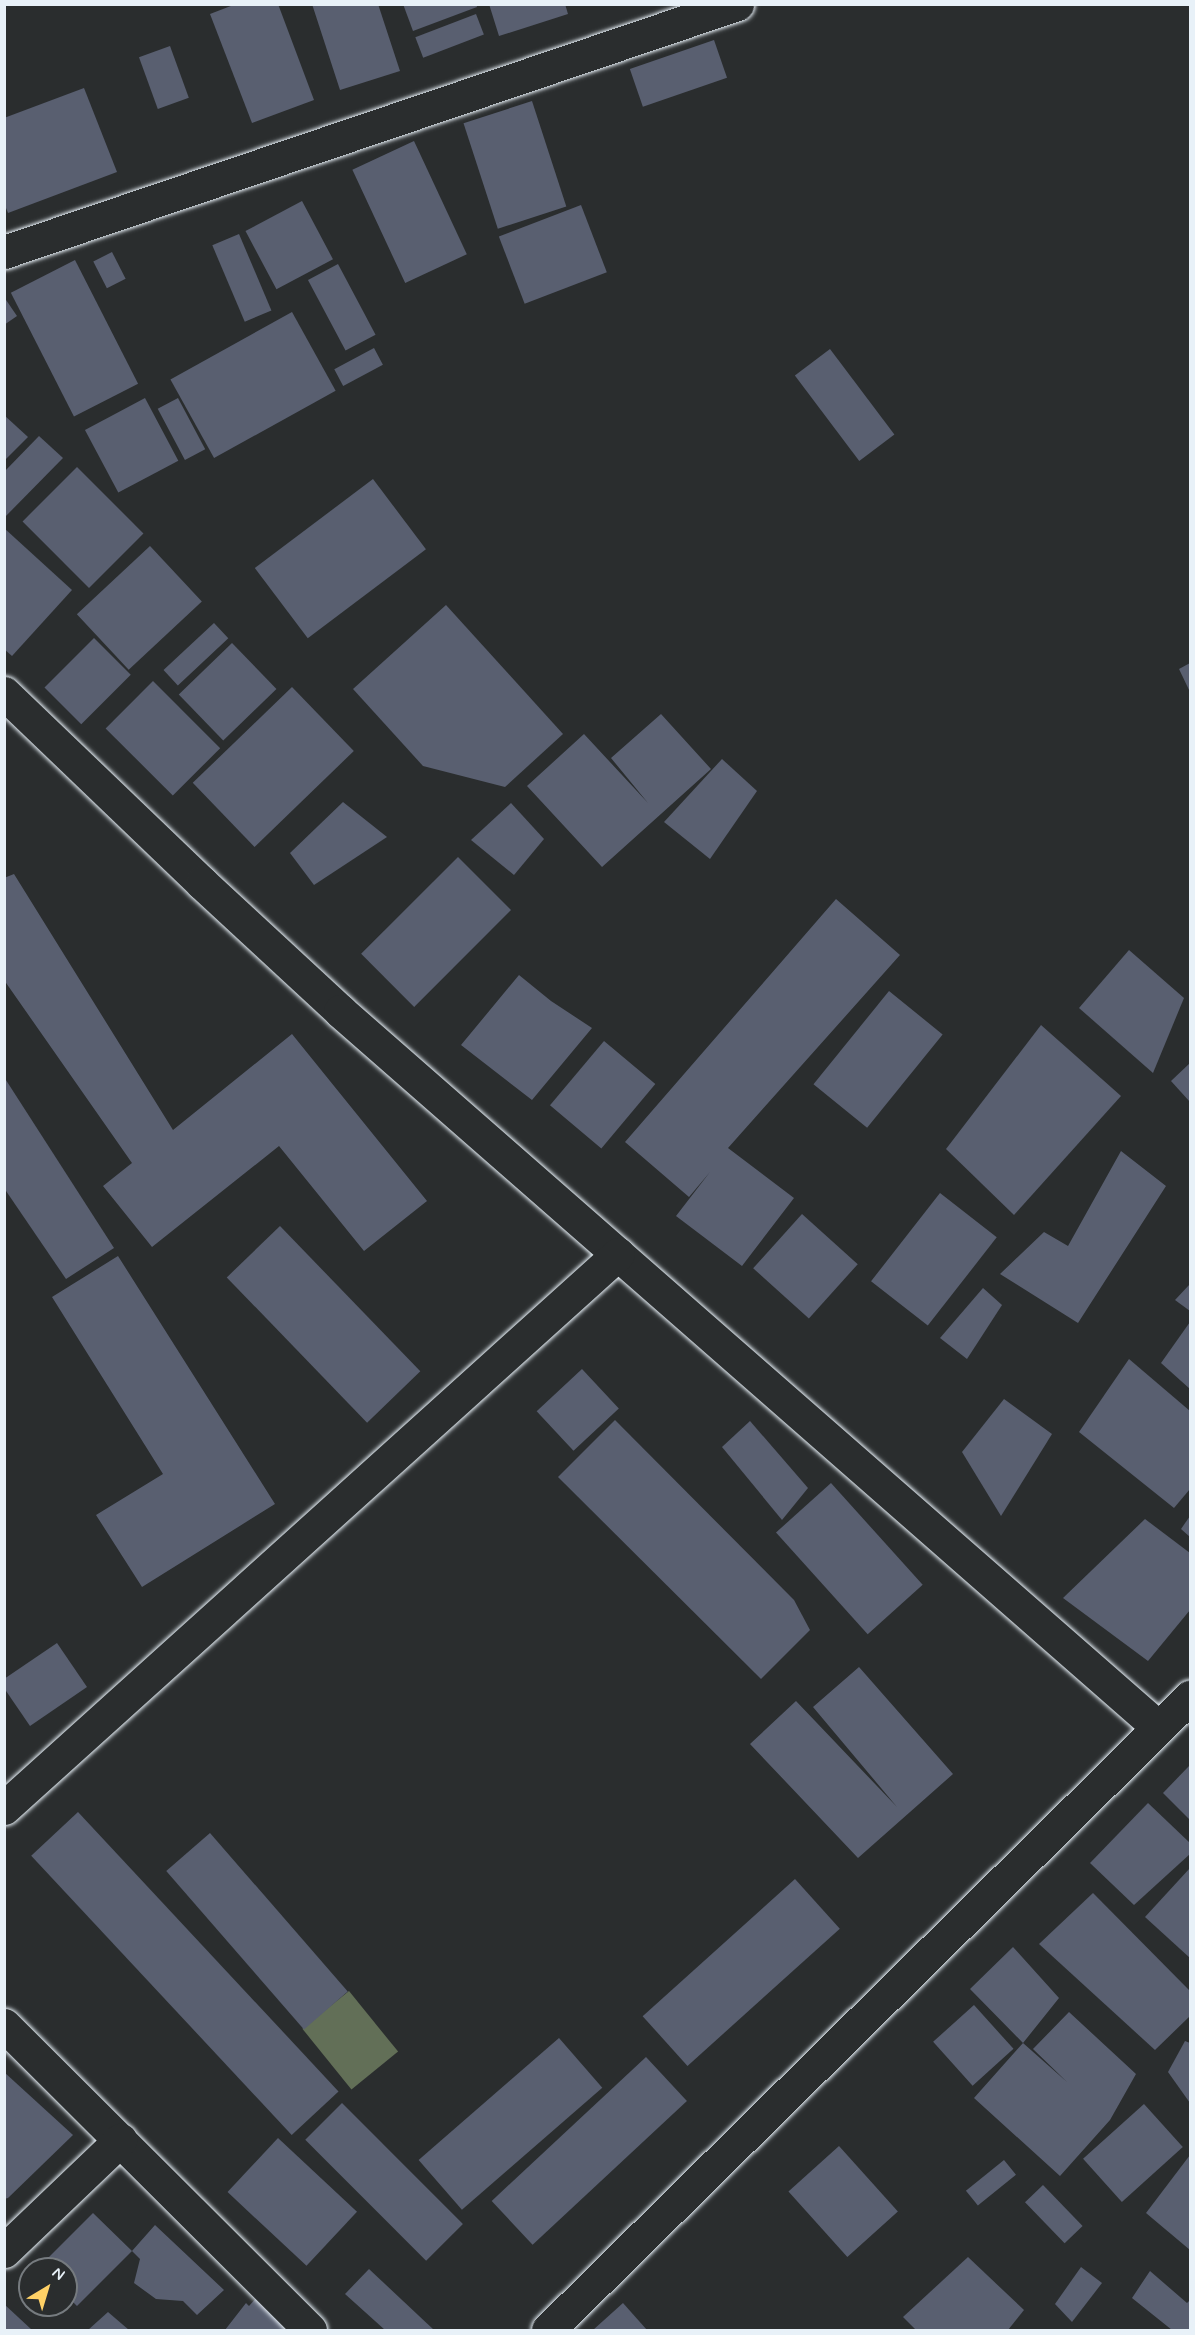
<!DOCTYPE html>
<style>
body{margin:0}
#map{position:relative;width:1195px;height:2335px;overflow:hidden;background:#2a2d2e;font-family:Mynerve,sans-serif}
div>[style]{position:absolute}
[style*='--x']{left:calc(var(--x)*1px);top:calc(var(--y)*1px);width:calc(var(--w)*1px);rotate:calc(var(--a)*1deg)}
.green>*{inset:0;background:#626f57;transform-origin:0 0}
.building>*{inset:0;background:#595f70;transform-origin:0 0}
.roads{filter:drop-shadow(0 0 2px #e8f1f8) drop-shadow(0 0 2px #e8f1f8)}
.minor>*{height:33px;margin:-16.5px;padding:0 16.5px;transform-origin:16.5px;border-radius:16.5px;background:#2a2d2e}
span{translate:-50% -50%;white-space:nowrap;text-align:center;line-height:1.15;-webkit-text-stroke:4.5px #2a2d2e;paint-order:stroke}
.frame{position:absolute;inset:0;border:6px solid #e8f1f8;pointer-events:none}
.north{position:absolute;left:18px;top:2257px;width:60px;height:60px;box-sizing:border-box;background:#2a2d2e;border:2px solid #767b7f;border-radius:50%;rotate:38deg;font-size:16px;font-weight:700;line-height:24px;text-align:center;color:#e8f1f8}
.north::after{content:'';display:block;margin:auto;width:21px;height:27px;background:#ffd166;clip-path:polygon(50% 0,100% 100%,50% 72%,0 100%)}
</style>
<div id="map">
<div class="green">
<div style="left:349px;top:1991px;width:78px;height:60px;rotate:51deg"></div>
</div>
<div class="building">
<div style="clip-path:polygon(236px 4px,278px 4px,314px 100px,252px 123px,210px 14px)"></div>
<div style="clip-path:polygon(312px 4px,378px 4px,400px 71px,340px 90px)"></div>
<div style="clip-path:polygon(403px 4px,476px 4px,477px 7px,413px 31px)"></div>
<div style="clip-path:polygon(489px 4px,565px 4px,568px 14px,499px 36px)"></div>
<div style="left:476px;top:14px;width:22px;height:65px;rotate:69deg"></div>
<div style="left:714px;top:40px;width:40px;height:89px;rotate:71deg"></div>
<div style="left:170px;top:46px;width:55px;height:33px;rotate:70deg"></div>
<div style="clip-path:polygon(84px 88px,117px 172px,8px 213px,4px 203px,4px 118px)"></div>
<div style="left:532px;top:101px;width:111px;height:72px;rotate:72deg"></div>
<div style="left:414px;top:141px;width:125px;height:68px;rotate:65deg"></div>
<div style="left:302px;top:201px;width:66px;height:64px;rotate:62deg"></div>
<div style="left:581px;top:205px;width:72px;height:88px;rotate:69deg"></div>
<div style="left:239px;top:234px;width:83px;height:29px;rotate:67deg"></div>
<div style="left:112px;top:252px;width:30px;height:21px;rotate:63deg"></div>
<div style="left:75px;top:260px;width:139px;height:72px;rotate:63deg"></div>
<div style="left:338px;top:264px;width:80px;height:34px;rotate:62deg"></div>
<div style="clip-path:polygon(4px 297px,17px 316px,4px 325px)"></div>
<div style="left:292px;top:312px;width:90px;height:139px;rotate:61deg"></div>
<div style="left:374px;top:348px;width:19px;height:45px;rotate:62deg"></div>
<div style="left:830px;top:349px;width:107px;height:44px;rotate:53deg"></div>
<div style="left:145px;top:398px;width:71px;height:68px;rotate:62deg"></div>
<div style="left:178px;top:398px;width:58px;height:23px;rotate:62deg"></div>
<div style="clip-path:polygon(4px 415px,28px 437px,4px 461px)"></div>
<div style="clip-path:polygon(39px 436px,63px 458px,4px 518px,4px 472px)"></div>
<div style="left:77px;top:467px;width:94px;height:77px;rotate:45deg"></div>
<div style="left:373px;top:479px;width:88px;height:148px;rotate:53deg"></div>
<div style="clip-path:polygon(4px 528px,72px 590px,12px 656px,4px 649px)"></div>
<div style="left:150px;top:546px;width:76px;height:100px;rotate:47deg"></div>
<div style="clip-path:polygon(446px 605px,563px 734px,505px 787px,423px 766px,353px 689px)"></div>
<div style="left:214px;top:623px;width:21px;height:69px;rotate:47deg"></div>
<div style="left:94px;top:638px;width:52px;height:70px;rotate:45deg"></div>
<div style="left:232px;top:643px;width:64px;height:74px;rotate:46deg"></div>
<div style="clip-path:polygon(1190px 663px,1190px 692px,1179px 669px)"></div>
<div style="left:153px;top:681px;width:95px;height:67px;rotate:45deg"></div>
<div style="left:292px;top:687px;width:89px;height:138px;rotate:46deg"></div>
<div style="clip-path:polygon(661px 714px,711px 769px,602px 867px,527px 786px,584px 734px,648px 803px,611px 758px)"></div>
<div style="clip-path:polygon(722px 759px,757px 791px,710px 859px,664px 822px)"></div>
<div style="clip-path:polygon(343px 802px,387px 837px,314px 885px,290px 853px)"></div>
<div style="clip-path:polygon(511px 803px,544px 839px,514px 875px,471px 840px)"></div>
<div style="left:458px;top:857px;width:75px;height:137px;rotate:45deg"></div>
<div style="clip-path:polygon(14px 874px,173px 1130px,292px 1034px,427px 1201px,364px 1251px,279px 1146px,152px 1247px,103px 1186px,132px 1163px,4px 980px,4px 878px)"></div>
<div style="clip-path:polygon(836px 899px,900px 955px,728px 1148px,794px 1198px,742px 1266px,676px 1216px,710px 1172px,689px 1197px,625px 1142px)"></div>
<div style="clip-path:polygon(1129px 950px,1184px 998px,1153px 1073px,1079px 1008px)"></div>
<div style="clip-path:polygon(519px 975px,551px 1001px,592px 1028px,532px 1100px,461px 1045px)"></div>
<div style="left:889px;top:991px;width:69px;height:120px;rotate:39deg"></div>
<div style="clip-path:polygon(1041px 1025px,1121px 1096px,1014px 1215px,946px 1149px)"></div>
<div style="left:604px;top:1041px;width:67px;height:84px;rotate:40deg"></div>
<div style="clip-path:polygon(1190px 1063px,1190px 1102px,1171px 1081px)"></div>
<div style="clip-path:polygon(4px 1077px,114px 1248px,66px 1279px,4px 1188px)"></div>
<div style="clip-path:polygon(1121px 1151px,1166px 1186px,1078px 1323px,1000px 1274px,1044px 1232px,1068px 1246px)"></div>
<div style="left:940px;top:1193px;width:72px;height:112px;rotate:38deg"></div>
<div style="left:802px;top:1214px;width:75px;height:73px;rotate:42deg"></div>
<div style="left:280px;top:1226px;width:202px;height:74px;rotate:46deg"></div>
<div style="clip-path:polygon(118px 1256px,275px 1504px,142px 1587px,96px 1515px,163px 1474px,52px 1297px)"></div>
<div style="clip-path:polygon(1190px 1284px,1190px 1311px,1175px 1300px)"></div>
<div style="clip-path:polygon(983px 1288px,1002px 1305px,967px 1359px,940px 1338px)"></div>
<div style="clip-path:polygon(1190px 1322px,1190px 1389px,1161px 1363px)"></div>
<div style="clip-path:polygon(1129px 1359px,1190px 1411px,1190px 1489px,1174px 1508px,1079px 1432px)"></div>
<div style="left:582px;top:1369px;width:54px;height:62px;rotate:47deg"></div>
<div style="clip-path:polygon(1004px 1399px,1052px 1434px,1001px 1516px,962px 1452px)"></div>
<div style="clip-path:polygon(615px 1420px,794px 1600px,810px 1630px,761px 1679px,558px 1477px)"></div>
<div style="clip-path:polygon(750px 1421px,808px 1488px,782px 1520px,722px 1447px)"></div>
<div style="left:831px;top:1483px;width:137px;height:74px;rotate:48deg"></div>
<div style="clip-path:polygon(1190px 1516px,1190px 1537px,1181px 1529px)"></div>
<div style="clip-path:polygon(1145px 1519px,1190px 1553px,1190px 1610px,1148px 1661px,1063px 1598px)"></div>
<div style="clip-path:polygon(57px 1643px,87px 1687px,30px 1726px,4px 1688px,4px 1679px)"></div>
<div style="clip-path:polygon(859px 1667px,953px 1774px,858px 1858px,750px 1744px,796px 1701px,897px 1807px,813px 1707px)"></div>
<div style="clip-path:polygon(1190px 1765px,1190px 1820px,1163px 1793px)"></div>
<div style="clip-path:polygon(1148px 1803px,1190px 1843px,1190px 1854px,1134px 1905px,1090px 1863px)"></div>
<div style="left:78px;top:1812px;width:382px;height:64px;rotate:47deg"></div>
<div style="left:210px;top:1833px;width:210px;height:58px;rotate:49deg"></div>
<div style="clip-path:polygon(1190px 1868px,1190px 1958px,1145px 1917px)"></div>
<div style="left:795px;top:1879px;width:67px;height:205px;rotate:48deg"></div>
<div style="clip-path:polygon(1093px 1893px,1190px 1991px,1190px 2016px,1155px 2050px,1039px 1944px)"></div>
<div style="clip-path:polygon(1013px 1947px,1059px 1998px,1023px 2043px,1067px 2082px,1033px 2049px,1069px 2012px,1136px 2074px,1110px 2120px,1060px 2176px,974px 2098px,1023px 2043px,970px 1989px)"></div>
<div style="left:974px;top:2005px;width:59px;height:55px;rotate:48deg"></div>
<div style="left:559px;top:2038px;width:66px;height:186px;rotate:49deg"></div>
<div style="clip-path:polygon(1185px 2041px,1190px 2043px,1190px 2103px,1168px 2072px)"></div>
<div style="left:646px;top:2057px;width:60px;height:211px;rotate:47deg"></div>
<div style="clip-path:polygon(4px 2072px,73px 2135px,8px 2198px,4px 2199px)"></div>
<div style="left:342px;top:2103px;width:171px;height:52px;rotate:45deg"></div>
<div style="left:1144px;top:2104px;width:58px;height:82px;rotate:48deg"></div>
<div style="left:278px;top:2138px;width:108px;height:74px;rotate:43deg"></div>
<div style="left:839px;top:2146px;width:88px;height:68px;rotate:48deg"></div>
<div style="clip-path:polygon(1190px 2155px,1190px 2250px,1146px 2213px)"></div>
<div style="left:1004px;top:2160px;width:19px;height:49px;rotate:51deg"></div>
<div style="left:1043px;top:2185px;width:57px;height:25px;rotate:46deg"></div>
<div style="clip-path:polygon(93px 2213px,132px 2251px,155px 2225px,224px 2290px,197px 2315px,183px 2301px,156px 2299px,134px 2283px,140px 2259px,132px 2251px,77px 2306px,66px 2295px,66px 2269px,38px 2268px)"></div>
<div style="clip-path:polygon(968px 2257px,1024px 2310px,1008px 2330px,916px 2330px,903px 2317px)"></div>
<div style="clip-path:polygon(1081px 2267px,1102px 2283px,1072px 2322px,1055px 2304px)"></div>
<div style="clip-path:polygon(369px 2269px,434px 2330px,385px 2330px,345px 2294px)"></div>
<div style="clip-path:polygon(1150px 2271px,1187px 2303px,1190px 2300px,1190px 2330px,1172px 2330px,1132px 2298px)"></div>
<div style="clip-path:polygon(259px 2295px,291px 2330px,225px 2330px,246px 2303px,249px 2306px)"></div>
<div style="clip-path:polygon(623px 2303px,647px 2330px,593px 2330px)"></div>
<div style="clip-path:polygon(4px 2304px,32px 2330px,4px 2330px)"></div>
<div style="clip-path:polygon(108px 2312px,129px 2330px,88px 2330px)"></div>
</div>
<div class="roads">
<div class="minor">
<div style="--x:4;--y:252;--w:774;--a:-18.69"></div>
<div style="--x:4;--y:693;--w:274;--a:43.8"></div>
<div style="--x:202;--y:883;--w:188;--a:42.8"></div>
<div style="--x:340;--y:1011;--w:1087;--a:41.2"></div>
<div style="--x:4;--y:1808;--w:827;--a:-42.06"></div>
<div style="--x:4;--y:2025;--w:432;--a:44.9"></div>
<div style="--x:4;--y:2251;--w:161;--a:-43.7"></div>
<div style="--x:548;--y:2330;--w:902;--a:-44.6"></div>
</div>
</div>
<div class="frame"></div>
<div class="north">N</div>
</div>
